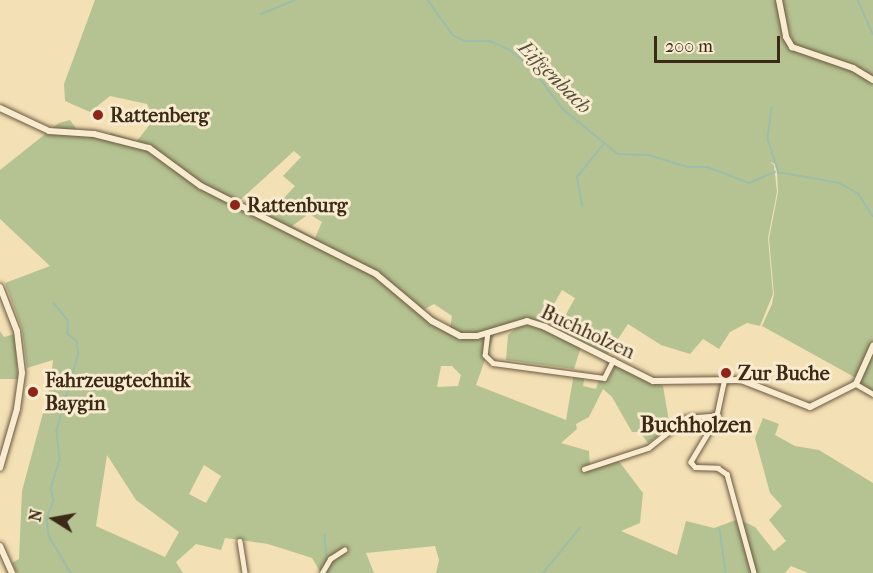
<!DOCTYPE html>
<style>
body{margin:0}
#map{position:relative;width:873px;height:573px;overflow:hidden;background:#f4e0b5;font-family:"IM FELL French Canon",serif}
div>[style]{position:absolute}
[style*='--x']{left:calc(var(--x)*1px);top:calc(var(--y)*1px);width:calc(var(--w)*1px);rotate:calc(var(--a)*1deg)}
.green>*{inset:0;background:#b5c392}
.stream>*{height:1.5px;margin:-0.75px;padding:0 0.75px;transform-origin:0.75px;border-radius:0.75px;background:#9cbdaa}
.roads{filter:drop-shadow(0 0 2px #6a583e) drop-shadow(0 0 2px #6a583e)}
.street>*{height:4.5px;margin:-2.25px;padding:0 2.25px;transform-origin:2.25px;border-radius:2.25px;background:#f8ebcf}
.secondary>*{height:6px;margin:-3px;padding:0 3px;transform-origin:3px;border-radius:3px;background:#f8ebcf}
.dots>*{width:16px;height:16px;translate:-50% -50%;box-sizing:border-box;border:3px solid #f8ebcf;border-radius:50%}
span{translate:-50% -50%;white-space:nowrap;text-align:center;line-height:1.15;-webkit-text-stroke:6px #f8ebcf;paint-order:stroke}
.poi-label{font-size:20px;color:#3c2a16;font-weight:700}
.left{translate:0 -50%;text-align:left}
.street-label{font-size:20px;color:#3c2a16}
.water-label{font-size:21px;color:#544f3b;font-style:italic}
.quarter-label{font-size:22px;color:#3c2a16;font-weight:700}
.north{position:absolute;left:24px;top:489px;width:60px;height:60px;-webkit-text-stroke:4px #f8ebcf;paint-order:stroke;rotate:281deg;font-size:16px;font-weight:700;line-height:24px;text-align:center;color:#3c2a16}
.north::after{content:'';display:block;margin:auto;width:21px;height:27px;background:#3c2a16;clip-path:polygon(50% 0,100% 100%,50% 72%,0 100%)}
.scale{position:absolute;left:654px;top:36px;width:126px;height:27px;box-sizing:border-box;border:3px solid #3c2a16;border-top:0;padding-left:8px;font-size:18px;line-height:21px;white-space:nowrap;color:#3c2a16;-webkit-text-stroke:4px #f8ebcf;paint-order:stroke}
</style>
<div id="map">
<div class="green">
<div style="clip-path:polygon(evenodd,95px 0,777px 0,784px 40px,731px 38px,786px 40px,797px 52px,835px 62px,873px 81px,873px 342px,856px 378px,762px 326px,772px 304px,774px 294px,769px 239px,778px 192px,777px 173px,775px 164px,770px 162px,774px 165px,777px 192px,768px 238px,773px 294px,760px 326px,747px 323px,730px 332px,719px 349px,703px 339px,690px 354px,661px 345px,628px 324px,608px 354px,558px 329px,575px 298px,562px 290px,543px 323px,527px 320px,497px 327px,476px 385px,566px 420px,574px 373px,585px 375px,583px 386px,596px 389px,599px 379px,609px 379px,615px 364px,663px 386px,670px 427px,648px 443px,640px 432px,632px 432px,612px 397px,603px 389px,589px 417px,576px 424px,577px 429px,561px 443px,589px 451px,590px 467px,618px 460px,643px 493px,640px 523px,621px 531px,677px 555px,686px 521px,714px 528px,736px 520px,752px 573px,436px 573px,439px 560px,435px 546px,366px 553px,374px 573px,321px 573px,312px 558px,268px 544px,225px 538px,221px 550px,196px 544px,176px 562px,183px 573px,17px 573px,12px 563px,19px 559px,22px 491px,50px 387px,53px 360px,27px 368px,22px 329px,5px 283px,50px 266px,0 219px,0 170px,59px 123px,70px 120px,81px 135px,106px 139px,111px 133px,137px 141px,154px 119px,147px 104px,110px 96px,90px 112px,65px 101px,64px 84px,95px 0,294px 151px,301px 157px,283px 176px,295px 186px,268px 215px,238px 202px,294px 151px,95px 0,309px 214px,322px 222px,315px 238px,292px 226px,309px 214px,95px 0,434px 304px,452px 316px,450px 328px,423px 310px,434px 304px,95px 0,441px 366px,452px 366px,461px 375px,458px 386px,437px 387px,441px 366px,95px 0,107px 455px,136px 500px,179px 532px,165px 557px,96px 526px,107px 455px,95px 0,204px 465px,221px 476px,206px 503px,189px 494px,204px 465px)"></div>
<div style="clip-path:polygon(780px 0,873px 0,873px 78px,794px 46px)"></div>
<div style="clip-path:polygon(520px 325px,542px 327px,581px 347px,574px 369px,506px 360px,508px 335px)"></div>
<div style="clip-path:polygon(0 331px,4px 337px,15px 334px,18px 379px,0 379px)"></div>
<div style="clip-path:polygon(873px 350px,873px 393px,860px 382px)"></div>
<div style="clip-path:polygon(763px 418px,779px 424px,775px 435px,795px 446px,819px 450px,873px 483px,873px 573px,808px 573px,791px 566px,785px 573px,755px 573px,740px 520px,755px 527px,774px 551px,786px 541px,769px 520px,782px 506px,770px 493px,755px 438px)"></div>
</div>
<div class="stream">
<div style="--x:428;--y:0;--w:43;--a:54.5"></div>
<div style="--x:453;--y:35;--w:13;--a:27"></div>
<div style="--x:465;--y:41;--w:25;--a:0"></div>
<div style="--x:490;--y:41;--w:22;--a:24"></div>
<div style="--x:510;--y:50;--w:28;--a:39"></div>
<div style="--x:532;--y:68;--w:51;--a:52.9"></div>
<div style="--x:563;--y:109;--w:71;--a:39.3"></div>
<div style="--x:618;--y:154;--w:31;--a:2"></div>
<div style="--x:649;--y:155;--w:41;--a:17.1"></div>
<div style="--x:688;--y:167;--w:20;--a:0"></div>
<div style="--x:708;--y:167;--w:44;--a:21.3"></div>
<div style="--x:749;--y:183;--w:28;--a:-23"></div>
<div style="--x:858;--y:0;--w:37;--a:66"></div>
<div style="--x:261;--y:14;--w:38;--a:-22"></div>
<div style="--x:772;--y:107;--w:32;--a:97"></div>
<div style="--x:768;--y:139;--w:36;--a:72"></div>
<div style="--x:778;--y:172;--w:62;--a:10.2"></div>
<div style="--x:839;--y:183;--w:21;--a:28"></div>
<div style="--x:858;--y:193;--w:27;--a:57"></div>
<div style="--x:582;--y:206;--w:29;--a:-100"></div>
<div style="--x:577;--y:177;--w:41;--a:-50.9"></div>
<div style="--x:54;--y:303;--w:22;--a:51"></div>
<div style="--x:68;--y:320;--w:14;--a:90"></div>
<div style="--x:68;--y:334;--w:11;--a:38"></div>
<div style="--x:77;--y:341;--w:12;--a:81"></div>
<div style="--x:79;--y:353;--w:81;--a:105.8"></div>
<div style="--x:57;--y:431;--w:29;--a:84"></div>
<div style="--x:60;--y:460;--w:30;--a:107"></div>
<div style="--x:51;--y:489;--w:11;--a:75"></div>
<div style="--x:54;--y:500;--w:20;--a:110"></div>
<div style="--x:47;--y:519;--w:17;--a:83"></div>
<div style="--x:49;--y:536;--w:43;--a:59.3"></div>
<div style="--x:720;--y:529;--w:44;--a:82.2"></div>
<div style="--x:325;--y:534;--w:29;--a:86"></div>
<div style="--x:327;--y:567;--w:6;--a:72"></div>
<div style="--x:543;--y:573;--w:58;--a:-50.6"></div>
</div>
<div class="roads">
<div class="street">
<div style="--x:488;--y:332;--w:23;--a:97"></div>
<div style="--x:485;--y:355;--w:11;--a:45"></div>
<div style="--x:493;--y:363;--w:112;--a:7.7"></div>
<div style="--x:604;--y:378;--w:20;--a:-63"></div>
<div style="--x:725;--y:378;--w:43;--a:102.1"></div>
<div style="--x:716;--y:420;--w:49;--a:120.8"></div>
<div style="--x:691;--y:462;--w:6;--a:51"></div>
<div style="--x:695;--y:467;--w:23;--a:2"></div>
<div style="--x:718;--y:468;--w:11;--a:34"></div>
<div style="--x:727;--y:474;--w:103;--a:74.7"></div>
<div style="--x:856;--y:384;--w:20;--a:30"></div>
<div style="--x:584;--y:469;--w:67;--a:-18.2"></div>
<div style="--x:648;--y:448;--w:48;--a:-38.3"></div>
<div style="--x:686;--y:418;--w:32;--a:-5"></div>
<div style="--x:240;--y:541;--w:32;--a:81"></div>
<div style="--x:322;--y:573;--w:16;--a:-60"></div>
<div style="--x:330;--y:559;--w:17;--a:-33"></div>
</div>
<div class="secondary">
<div style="--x:779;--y:0;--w:38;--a:79"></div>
<div style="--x:786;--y:37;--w:12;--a:59"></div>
<div style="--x:792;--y:47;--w:65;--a:19"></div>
<div style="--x:853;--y:68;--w:23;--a:31"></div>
<div style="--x:0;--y:108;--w:54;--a:25.1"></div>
<div style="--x:49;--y:131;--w:45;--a:3.8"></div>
<div style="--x:94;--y:134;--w:57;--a:14.3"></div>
<div style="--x:149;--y:148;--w:64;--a:36.2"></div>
<div style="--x:201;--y:186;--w:196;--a:26.7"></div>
<div style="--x:376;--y:274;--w:73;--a:40"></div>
<div style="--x:432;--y:321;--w:32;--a:28"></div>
<div style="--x:460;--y:336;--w:17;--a:0"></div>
<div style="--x:477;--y:336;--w:52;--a:-16.7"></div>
<div style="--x:527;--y:321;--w:19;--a:18"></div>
<div style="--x:545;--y:327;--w:121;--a:26.6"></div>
<div style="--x:653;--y:381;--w:88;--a:-0.7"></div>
<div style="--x:741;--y:380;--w:74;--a:21.4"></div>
<div style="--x:810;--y:407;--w:51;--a:-26.6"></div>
<div style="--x:856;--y:384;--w:42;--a:-65.9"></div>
<div style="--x:0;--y:287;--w:47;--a:68.9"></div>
<div style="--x:17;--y:331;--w:42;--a:83.2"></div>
<div style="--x:22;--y:373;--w:36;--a:98"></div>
<div style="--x:17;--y:409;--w:61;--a:106.1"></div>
<div style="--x:0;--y:546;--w:30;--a:66"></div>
</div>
</div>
<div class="dots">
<div style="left:98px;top:115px;background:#8f2418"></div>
<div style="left:235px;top:205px;background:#8f2418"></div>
<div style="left:726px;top:373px;background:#8f2418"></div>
<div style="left:33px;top:392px;background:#8f2418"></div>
</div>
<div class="poi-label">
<span class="left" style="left:110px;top:115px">Rattenberg</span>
<span class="left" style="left:247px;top:205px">Rattenburg</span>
<span class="left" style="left:738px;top:373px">Zur Buche</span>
<span class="left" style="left:45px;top:392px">Fahrzeugtechnik<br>Baygin</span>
</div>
<div class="street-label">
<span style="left:588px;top:332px;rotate:25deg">Buchholzen</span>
</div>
<div class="water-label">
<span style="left:555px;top:77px;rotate:45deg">Eifgenbach</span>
</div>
<div class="quarter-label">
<span style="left:696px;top:426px">Buchholzen</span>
</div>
<div class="north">N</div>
<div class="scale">200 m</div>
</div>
